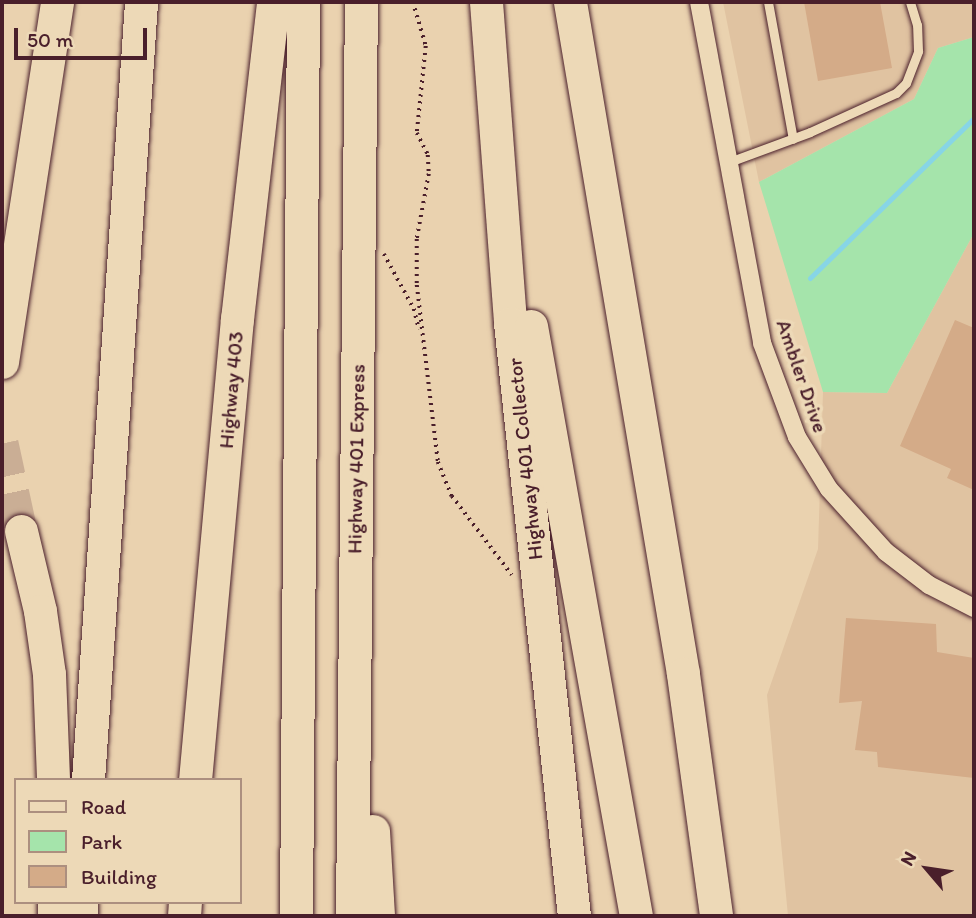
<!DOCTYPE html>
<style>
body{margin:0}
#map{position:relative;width:976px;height:918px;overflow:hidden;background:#ead2af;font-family:Itim,sans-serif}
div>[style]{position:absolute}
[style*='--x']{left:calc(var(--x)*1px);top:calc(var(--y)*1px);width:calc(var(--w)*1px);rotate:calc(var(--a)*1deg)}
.built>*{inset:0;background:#e0c3a1}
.green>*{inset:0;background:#a5e4ab}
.stream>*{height:5px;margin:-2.5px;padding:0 2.5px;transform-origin:2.5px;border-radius:2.5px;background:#87d5e6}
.building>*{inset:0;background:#d4ab88}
.highway-tunnel>*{height:33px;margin-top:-16.5px;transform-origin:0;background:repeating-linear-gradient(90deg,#caae95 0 33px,transparent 0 50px)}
.path>*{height:3.5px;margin-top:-1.75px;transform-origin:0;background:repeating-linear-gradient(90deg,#4a1f2b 0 2px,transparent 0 7px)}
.roads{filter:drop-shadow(0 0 2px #4a1f2b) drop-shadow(0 0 2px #4a1f2b)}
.lane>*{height:9px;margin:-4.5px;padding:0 4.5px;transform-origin:4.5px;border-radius:4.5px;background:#edd9b7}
.street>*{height:18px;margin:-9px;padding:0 9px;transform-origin:9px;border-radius:9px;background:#edd9b7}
.highway>*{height:33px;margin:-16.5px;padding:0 16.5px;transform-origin:16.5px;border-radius:16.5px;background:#edd9b7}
span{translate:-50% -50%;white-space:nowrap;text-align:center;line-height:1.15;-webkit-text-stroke:7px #edd9b7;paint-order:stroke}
.street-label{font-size:21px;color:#4a1f2b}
.frame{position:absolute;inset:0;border:4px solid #4a1f2b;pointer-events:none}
.legend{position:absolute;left:14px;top:778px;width:228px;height:126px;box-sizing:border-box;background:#edd9b7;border:2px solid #ac8f7f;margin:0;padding:9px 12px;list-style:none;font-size:21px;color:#4a1f2b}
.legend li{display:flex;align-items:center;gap:14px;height:35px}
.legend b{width:35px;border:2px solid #ac8f7f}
.north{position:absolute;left:892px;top:834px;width:70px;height:70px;-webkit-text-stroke:5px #edd9b7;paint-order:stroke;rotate:299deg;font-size:19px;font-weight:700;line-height:28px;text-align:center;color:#4a1f2b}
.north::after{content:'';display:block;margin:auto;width:24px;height:32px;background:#4a1f2b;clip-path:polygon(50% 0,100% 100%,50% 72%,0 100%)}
.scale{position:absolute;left:14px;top:28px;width:133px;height:32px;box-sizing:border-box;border:4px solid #4a1f2b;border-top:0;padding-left:9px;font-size:21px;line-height:24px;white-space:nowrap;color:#4a1f2b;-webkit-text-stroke:5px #edd9b7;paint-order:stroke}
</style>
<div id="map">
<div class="built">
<div style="clip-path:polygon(723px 2px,974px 2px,974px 37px,938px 48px,914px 99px,759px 182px)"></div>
<div style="clip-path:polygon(974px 233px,974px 916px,788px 916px,767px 695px,818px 549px,823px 392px,887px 393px)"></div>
</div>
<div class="green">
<div style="clip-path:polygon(974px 37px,974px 233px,887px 393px,823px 392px,759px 182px,914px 99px,938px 48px)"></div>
</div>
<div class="stream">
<div style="--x:810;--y:278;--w:229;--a:-44.3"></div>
</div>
<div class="building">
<div style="clip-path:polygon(804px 2px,880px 2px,892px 68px,818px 81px)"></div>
<div style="clip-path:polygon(955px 320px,974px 328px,974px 490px,947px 478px,951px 469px,900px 446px)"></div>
<div style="clip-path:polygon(846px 618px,936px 624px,937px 652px,974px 658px,974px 778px,878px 767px,877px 752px,855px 750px,862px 701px,839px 703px)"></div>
</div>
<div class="highway-tunnel">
<div style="--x:2;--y:443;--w:90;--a:77.8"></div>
</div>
<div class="path">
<div style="--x:413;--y:2;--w:46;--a:73.5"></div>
<div style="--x:426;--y:46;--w:87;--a:95.9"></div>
<div style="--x:417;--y:133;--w:25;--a:63"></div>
<div style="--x:428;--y:155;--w:19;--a:87"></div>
<div style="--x:429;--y:174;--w:66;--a:100.5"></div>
<div style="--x:417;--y:239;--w:46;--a:90"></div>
<div style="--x:417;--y:285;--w:178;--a:83.2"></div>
<div style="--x:438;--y:462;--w:37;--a:68"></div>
<div style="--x:452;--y:496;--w:99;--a:52.8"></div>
<div style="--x:384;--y:254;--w:63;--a:61.4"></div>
<div style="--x:414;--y:309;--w:21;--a:76"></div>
</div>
<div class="roads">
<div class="lane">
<div style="--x:768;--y:2;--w:139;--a:79.7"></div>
<div style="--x:729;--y:162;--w:86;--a:-20.3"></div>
<div style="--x:810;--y:132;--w:94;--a:-24.4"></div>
<div style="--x:896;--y:93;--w:14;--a:-45"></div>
<div style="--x:906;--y:83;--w:34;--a:-69"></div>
<div style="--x:918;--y:51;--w:26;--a:-92"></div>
<div style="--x:917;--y:25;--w:24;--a:-107"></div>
</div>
<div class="street">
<div style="--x:699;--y:2;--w:347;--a:79.5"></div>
<div style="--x:762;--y:343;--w:100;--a:69.6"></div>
<div style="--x:797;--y:437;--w:61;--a:58.4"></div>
<div style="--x:829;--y:489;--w:85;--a:47.9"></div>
<div style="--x:886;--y:552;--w:54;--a:37.5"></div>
<div style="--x:929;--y:585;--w:51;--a:27.1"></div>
</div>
<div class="highway">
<div style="--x:486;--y:2;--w:322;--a:85.7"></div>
<div style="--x:510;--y:323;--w:596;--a:83.84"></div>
<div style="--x:570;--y:2;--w:681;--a:80.45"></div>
<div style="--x:683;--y:674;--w:244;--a:82.2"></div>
<div style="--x:531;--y:326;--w:599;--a:79.91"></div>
<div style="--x:2;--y:362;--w:364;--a:-81.3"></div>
<div style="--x:21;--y:531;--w:82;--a:76.6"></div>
<div style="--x:40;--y:611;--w:64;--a:81.9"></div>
<div style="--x:49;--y:674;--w:106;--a:87.8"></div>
<div style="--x:88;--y:780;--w:780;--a:-86.1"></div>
<div style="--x:195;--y:780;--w:463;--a:-84.8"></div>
<div style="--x:237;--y:319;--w:319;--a:-83.5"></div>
<div style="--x:373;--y:831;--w:85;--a:86.6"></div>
<div style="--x:54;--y:916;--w:14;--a:-90"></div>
<div style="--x:81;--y:916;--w:14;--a:-90"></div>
<div style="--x:184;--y:916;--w:14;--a:-86"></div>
<div style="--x:296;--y:916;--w:914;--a:-89.56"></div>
<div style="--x:352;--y:916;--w:914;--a:-89.44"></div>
</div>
</div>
<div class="street-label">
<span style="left:802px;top:376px;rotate:71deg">Ambler Drive</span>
<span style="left:231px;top:390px;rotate:-85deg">Highway 403</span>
<span style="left:356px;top:459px;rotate:-89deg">Highway 401 Express</span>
<span style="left:525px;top:459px;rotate:-96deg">Highway 401 Collector</span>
</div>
<div class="frame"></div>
<ul class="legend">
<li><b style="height:9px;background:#edd9b7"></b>Road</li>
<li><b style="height:19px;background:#a5e4ab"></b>Park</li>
<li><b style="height:19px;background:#d4ab88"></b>Building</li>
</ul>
<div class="north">N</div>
<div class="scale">50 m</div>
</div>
